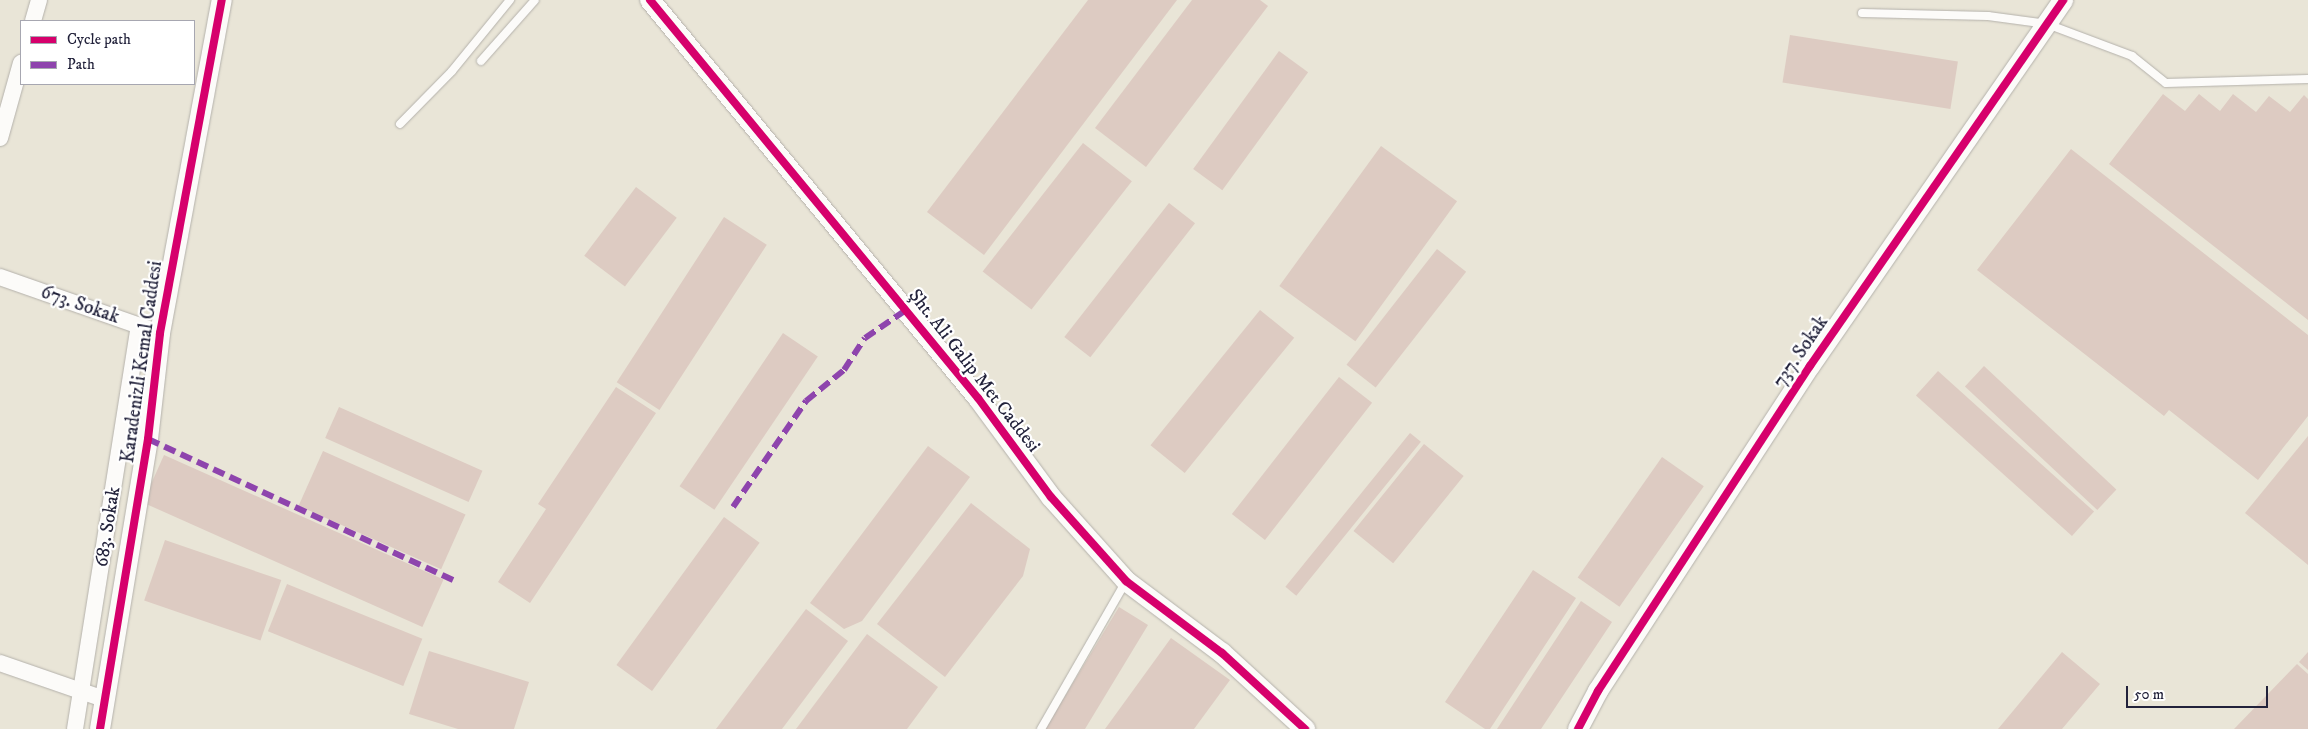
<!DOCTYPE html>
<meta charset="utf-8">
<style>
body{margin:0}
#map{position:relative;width:2308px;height:729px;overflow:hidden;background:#e9e5d7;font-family:"IM FELL DW Pica",serif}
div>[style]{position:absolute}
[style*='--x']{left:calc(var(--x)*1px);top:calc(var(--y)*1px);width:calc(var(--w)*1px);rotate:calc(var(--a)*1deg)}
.building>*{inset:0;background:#ddcbc2;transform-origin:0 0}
.roads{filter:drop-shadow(0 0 1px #b4b1ab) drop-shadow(0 0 1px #b4b1ab)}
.service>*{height:8px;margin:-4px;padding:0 4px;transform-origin:4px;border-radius:4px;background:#fcfbf9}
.minor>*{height:16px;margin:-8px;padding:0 8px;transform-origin:8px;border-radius:8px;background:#fcfbf9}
.tertiary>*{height:20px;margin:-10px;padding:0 10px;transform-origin:10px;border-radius:10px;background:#fcfbf9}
.quiet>*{height:6px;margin-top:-3px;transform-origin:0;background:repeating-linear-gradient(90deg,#8e44ad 0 12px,transparent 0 18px)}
.cycleway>*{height:8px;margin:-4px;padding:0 4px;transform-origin:4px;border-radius:4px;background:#d6006c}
span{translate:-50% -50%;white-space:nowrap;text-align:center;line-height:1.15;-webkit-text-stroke:4.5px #fff;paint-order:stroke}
.street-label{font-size:19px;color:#22223b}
.legend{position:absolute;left:20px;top:20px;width:175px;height:65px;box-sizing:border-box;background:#fff;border:1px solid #a7a7b1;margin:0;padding:6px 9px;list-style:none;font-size:15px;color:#22223b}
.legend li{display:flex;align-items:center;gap:10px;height:25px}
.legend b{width:25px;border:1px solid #a7a7b1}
.scale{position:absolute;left:2126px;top:686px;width:142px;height:22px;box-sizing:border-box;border:2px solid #22223b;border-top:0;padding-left:6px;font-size:15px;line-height:18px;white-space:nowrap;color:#22223b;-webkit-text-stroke:4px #fff;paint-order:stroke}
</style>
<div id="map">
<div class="building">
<div style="clip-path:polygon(1088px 0,1177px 0,984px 255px,927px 212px)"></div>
<div style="clip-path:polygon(1192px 0,1260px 0,1268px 6px,1146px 167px,1095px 128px)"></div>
<div style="left:1790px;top:35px;width:170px;height:48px;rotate:9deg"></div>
<div style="left:1279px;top:51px;width:36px;height:146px;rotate:36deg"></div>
<div style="clip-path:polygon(2163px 94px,2185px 111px,2199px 94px,2220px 111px,2233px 94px,2256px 112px,2269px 96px,2290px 112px,2304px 95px,2308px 99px,2308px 320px,2109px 164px)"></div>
<div style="left:1083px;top:143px;width:62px;height:163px;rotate:38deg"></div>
<div style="left:1381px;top:146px;width:94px;height:173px;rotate:36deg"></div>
<div style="clip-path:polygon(2071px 149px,2308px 335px,2308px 416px,2258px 480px,2169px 410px,2164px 416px,1977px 270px)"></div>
<div style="left:636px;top:187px;width:51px;height:86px;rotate:37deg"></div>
<div style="left:1169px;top:203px;width:33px;height:170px;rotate:38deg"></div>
<div style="left:724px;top:217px;width:51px;height:197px;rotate:33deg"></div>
<div style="left:1437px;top:249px;width:37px;height:147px;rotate:38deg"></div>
<div style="left:1260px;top:310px;width:44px;height:174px;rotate:39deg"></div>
<div style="left:783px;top:333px;width:42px;height:185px;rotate:34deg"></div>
<div style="left:1984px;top:366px;width:181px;height:28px;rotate:43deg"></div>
<div style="left:1938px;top:371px;width:210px;height:33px;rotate:42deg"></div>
<div style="left:1339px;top:377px;width:42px;height:174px;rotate:38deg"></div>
<div style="clip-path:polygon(616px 387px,656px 413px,530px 603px,498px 582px,546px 509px,538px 504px)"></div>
<div style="left:339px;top:407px;width:157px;height:34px;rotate:24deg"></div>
<div style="left:1410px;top:433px;width:14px;height:198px;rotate:39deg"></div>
<div style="clip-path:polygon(2308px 436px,2308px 565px,2245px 513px)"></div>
<div style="left:1424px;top:444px;width:51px;height:112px;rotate:39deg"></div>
<div style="clip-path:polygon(928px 446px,970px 477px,862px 621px,844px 629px,810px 603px)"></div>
<div style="left:323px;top:451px;width:156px;height:60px;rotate:24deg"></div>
<div style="left:164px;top:455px;width:306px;height:52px;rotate:24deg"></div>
<div style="left:1662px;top:457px;width:51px;height:147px;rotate:35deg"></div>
<div style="clip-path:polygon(971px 503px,1030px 549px,1023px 576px,945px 677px,877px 624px)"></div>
<div style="left:724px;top:517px;width:44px;height:183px;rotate:36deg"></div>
<div style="left:165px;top:540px;width:123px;height:64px;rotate:19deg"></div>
<div style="clip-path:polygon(1533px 570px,1576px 598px,1490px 729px,1485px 729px,1445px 702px)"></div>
<div style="left:287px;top:584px;width:146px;height:51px;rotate:22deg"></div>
<div style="clip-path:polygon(1581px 601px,1612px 622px,1541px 729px,1497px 729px)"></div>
<div style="clip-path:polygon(1119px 607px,1148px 625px,1085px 729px,1045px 729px)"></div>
<div style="clip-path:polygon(806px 609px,848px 641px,782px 729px,716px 729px)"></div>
<div style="clip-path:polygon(867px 634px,938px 687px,907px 729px,796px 729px)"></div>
<div style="clip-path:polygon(1171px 638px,1230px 680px,1194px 729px,1105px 729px)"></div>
<div style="clip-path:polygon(429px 651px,529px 682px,514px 729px,458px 729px,409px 714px)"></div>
<div style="clip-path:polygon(2062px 652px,2100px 684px,2062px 729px,1998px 729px)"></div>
<div style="clip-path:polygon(2308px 652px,2308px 670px,2299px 662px)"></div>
<div style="clip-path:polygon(2297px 664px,2308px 674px,2308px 729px,2234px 729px)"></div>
</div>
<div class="roads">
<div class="service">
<div style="--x:1862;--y:13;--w:126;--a:1.4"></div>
<div style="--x:1988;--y:16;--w:60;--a:7.7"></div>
<div style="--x:2047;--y:24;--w:91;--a:20.6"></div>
<div style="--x:2132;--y:56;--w:43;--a:38.5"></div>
<div style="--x:2166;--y:83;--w:142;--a:-1.6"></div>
<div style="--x:481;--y:61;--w:81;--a:-48.5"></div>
<div style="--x:400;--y:124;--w:74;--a:-45.5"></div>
<div style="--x:452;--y:71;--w:92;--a:-50.8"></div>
<div style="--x:1041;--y:729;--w:168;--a:-60.1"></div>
</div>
<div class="minor">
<div style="--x:33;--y:21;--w:22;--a:-74"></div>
<div style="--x:0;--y:138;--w:78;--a:-74.4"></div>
<div style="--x:0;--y:277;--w:170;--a:19.3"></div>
<div style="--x:0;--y:663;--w:110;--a:19.1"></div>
<div style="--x:75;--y:729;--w:408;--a:-81"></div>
</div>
<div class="tertiary">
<div style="--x:650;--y:0;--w:516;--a:50.51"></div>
<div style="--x:978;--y:398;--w:123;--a:53.6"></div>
<div style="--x:1051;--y:497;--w:113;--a:48.2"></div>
<div style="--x:1126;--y:581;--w:120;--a:36.9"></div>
<div style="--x:1222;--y:653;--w:113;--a:42.5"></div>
<div style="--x:100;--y:729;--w:294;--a:-80.6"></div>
<div style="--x:148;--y:439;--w:107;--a:-83.5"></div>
<div style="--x:160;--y:333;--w:339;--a:-79.5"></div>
<div style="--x:1578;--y:729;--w:43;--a:-62.2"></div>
<div style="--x:1598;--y:691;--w:388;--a:-56.9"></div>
<div style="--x:1810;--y:366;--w:445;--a:-55.3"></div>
</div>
</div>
<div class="quiet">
<div style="--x:148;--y:439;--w:336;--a:24.8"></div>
<div style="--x:733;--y:507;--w:129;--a:-55.4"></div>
<div style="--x:806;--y:401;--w:49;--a:-39.2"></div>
<div style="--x:844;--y:370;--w:38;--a:-57"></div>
<div style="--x:865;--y:338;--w:50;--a:-34.3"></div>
</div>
<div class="cycleway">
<div style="--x:650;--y:0;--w:516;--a:50.51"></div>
<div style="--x:978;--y:398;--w:123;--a:53.6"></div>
<div style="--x:1051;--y:497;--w:113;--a:48.2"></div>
<div style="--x:1126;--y:581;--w:120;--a:36.9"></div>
<div style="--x:1222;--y:653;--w:113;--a:42.5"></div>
<div style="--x:100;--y:729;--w:294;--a:-80.6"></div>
<div style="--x:148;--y:439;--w:107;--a:-83.5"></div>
<div style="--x:160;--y:333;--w:339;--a:-79.5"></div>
<div style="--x:1578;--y:729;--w:43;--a:-62.2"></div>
<div style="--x:1598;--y:691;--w:388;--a:-56.9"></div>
<div style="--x:1810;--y:366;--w:445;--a:-55.3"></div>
</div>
<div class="street-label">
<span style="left:80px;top:305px;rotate:19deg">673. Sokak</span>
<span style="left:1801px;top:352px;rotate:-56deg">737. Sokak</span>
<span style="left:142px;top:362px;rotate:-82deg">Karadenizli Kemal Caddesi</span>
<span style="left:974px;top:371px;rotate:52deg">Şht. Ali Galip Met Caddesi</span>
<span style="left:108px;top:527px;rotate:-81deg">683. Sokak</span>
</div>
<ul class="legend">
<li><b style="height:6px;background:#d6006c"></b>Cycle path</li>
<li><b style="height:6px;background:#8e44ad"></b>Path</li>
</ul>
<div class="scale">50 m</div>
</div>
